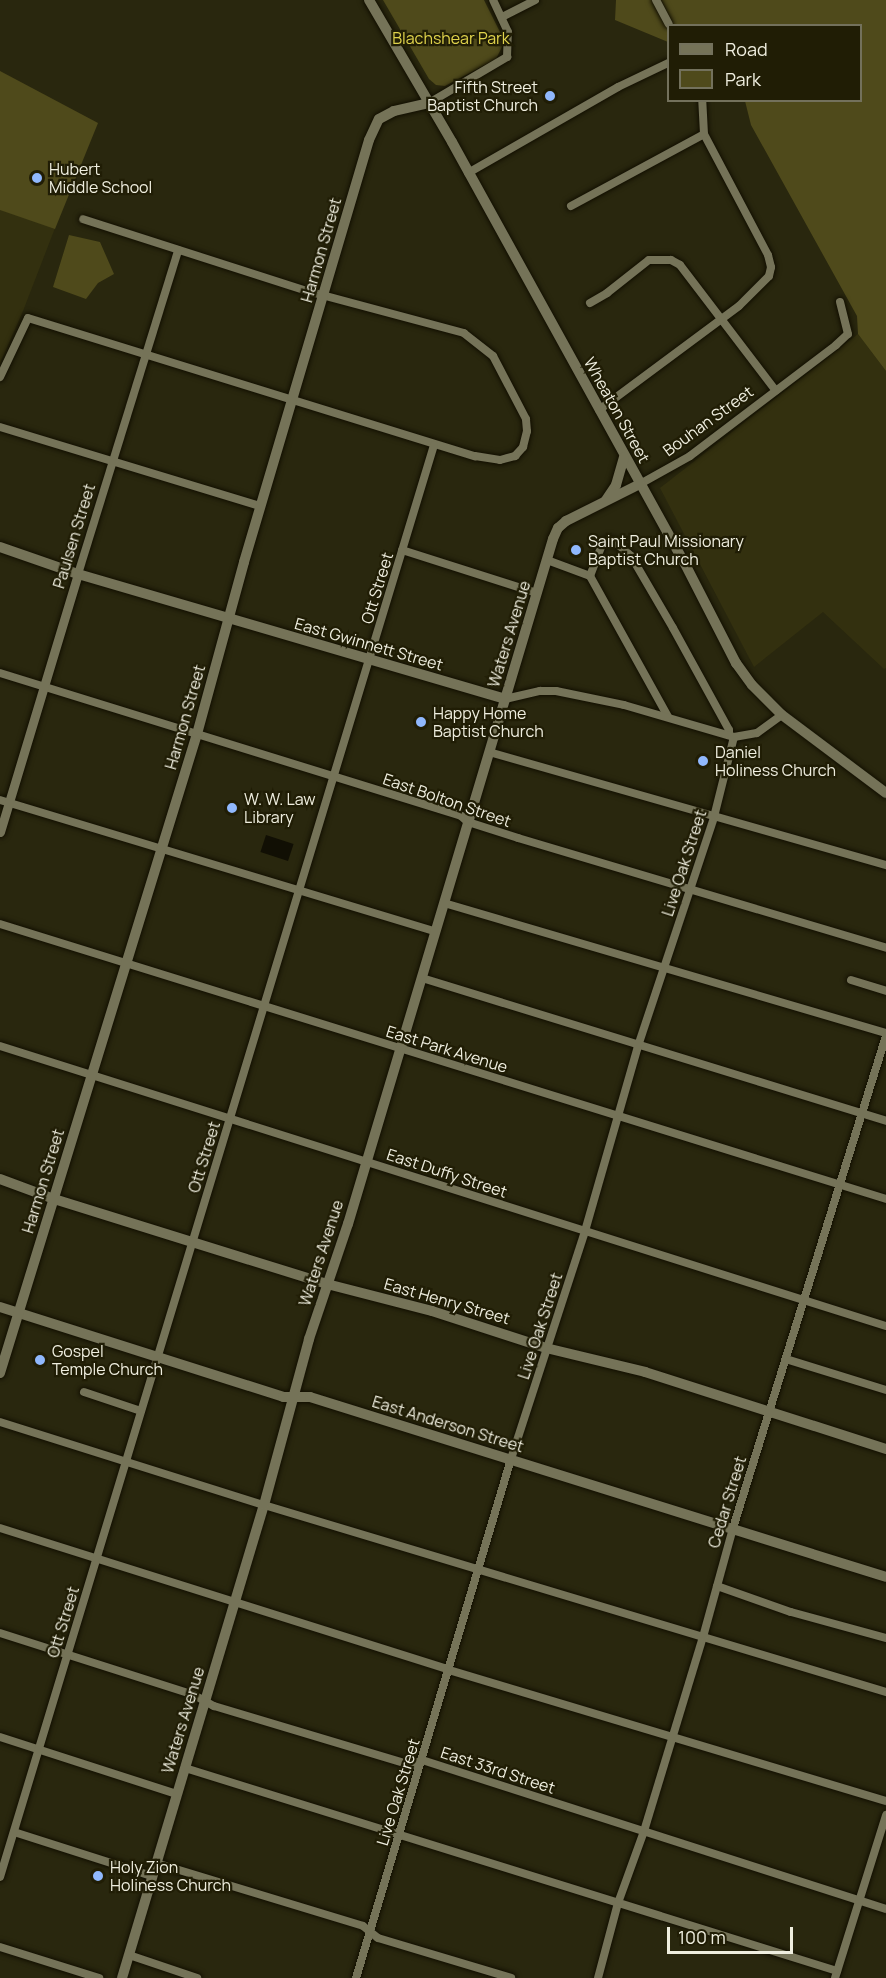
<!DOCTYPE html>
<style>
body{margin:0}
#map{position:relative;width:886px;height:1978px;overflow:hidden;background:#29270e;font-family:Manrope,sans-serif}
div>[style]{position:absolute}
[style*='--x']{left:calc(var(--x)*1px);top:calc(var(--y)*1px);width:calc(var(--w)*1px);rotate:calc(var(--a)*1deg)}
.built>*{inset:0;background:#33300f}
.green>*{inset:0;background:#4f4a1b}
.water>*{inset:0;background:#110f04;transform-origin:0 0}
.roads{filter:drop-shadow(0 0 2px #120f00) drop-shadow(0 0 2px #120f00)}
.minor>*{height:8px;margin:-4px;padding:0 4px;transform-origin:4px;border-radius:4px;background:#757358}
.tertiary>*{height:9px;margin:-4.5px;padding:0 4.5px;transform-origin:4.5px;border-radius:4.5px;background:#757358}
.secondary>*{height:10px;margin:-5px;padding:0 5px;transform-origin:5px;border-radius:5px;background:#757358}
.dots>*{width:16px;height:16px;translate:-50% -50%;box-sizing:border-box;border:3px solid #201d05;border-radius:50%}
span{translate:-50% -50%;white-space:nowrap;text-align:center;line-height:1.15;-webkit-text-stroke:4.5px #201d05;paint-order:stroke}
.park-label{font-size:16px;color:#e0d34c}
.poi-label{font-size:16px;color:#efeedf}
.right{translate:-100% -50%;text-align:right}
.left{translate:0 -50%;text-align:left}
.street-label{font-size:16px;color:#efeedf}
.legend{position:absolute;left:667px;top:24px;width:195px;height:78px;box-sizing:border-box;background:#201d05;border:2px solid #73715c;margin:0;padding:8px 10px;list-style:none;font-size:18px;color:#efeedf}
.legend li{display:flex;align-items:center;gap:12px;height:30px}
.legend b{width:30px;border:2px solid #73715c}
.scale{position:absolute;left:667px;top:1927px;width:126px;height:27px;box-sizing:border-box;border:3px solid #efeedf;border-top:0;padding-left:8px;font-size:18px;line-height:21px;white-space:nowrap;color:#efeedf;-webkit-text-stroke:4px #201d05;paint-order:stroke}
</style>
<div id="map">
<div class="built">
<div style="clip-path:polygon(0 75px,94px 127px,23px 311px,0 363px)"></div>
<div style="clip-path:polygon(858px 334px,886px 371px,886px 668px,884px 669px,823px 612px,754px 667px,660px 488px)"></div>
</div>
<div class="green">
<div style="clip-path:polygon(383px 0,484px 0,502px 36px,502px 47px,496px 59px,445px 86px,436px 85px,429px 79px)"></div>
<div style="clip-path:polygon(616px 0,886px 0,886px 371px,858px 334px,857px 316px,751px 125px,745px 101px,860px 100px,860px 26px,668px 26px,668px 42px,615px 20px)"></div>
<div style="clip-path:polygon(0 71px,98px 123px,55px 229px,0 210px)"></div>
<div style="clip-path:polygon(69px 235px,100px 242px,114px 274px,98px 283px,86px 299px,53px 287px)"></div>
</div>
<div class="water">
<div style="left:266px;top:835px;width:29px;height:18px;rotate:18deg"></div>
</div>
<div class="roads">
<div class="minor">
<div style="--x:656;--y:0;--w:27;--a:62"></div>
<div style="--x:502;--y:17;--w:37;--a:-27"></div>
<div style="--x:429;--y:103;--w:91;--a:-30.5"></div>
<div style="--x:507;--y:57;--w:25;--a:-88"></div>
<div style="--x:508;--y:32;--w:35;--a:-115"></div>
<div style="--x:468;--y:173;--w:173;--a:-29.8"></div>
<div style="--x:618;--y:87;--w:55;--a:-25.6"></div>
<div style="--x:571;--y:206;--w:151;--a:-28.4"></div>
<div style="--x:590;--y:303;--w:20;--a:-30"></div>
<div style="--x:607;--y:293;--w:53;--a:-38.2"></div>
<div style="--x:649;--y:260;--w:22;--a:0"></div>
<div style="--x:671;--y:260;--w:10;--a:29"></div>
<div style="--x:680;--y:265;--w:158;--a:52.7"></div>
<div style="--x:0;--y:377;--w:65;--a:-64.6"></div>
<div style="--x:28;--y:318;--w:468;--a:17.2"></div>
<div style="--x:475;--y:456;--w:25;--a:9"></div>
<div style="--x:500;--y:460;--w:16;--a:-15"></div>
<div style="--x:515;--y:456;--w:12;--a:-48"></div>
<div style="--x:523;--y:447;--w:16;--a:-76"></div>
<div style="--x:527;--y:431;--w:12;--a:-95"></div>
<div style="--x:526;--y:419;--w:71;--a:-117.6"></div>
<div style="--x:493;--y:356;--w:37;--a:-142"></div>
<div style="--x:464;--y:333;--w:163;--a:-165"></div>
<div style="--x:307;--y:291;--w:235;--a:-162.2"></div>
<div style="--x:599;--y:410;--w:174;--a:-36.6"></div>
<div style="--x:739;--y:306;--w:42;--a:-45"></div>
<div style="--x:769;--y:276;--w:9;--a:-77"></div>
<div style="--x:771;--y:267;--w:12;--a:-104"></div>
<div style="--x:768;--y:255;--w:137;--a:-117.9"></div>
<div style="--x:704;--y:134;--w:34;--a:-93"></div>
<div style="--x:0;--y:427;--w:272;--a:16.9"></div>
<div style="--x:640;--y:484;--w:57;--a:-29.2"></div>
<div style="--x:690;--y:456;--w:183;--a:-37.2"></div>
<div style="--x:836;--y:345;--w:16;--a:-43"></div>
<div style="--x:848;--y:334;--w:33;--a:-104"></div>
<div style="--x:402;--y:550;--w:142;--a:17.7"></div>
<div style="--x:547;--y:560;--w:46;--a:20.4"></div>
<div style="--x:590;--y:576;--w:161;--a:61"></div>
<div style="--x:78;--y:574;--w:339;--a:-72.8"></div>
<div style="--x:590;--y:576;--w:34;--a:-69"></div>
<div style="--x:602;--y:544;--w:7;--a:-27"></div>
<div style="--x:608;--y:541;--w:7;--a:8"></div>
<div style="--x:615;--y:542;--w:21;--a:41"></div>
<div style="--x:631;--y:556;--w:83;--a:59.7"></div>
<div style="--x:673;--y:628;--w:116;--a:61.2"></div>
<div style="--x:729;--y:730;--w:5;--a:90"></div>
<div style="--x:0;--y:673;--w:483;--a:17.2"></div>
<div style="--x:461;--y:816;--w:9;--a:41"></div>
<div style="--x:468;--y:822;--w:52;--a:17.7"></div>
<div style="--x:518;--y:838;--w:384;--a:16.6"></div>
<div style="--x:505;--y:699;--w:36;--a:-13"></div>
<div style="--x:540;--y:691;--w:16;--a:0"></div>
<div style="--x:556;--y:691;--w:69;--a:11.6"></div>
<div style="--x:624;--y:705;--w:115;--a:16.2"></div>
<div style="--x:734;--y:737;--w:23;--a:-10"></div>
<div style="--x:757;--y:733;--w:31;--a:-36"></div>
<div style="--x:489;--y:752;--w:413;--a:15.9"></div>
<div style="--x:0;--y:800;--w:454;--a:16.8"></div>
<div style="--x:444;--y:903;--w:461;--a:16.4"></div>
<div style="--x:0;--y:924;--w:928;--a:17.24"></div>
<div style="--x:422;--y:978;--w:486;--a:17.1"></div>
<div style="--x:851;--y:980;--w:37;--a:17"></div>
<div style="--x:0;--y:1046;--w:929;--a:17.54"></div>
<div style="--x:786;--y:1359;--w:105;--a:17.2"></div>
<div style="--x:84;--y:1392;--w:60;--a:18.4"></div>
<div style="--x:0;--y:1422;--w:277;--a:17.5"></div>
<div style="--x:264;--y:1505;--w:650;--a:16.73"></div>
<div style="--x:0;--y:1528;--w:471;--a:17.5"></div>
<div style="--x:449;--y:1670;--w:456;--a:16.7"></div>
<div style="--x:717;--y:1586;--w:78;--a:19.4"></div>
<div style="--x:791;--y:1612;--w:98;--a:15.3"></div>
<div style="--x:0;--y:1633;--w:204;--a:17.7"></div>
<div style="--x:194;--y:1695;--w:23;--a:29"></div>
<div style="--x:214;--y:1706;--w:206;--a:16.7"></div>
<div style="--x:411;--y:1765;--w:12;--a:-24"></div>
<div style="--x:422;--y:1760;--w:487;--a:17.8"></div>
<div style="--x:0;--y:1737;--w:186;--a:17.9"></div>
<div style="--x:185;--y:1768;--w:683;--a:17.29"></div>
<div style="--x:14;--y:1832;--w:145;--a:17.7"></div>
<div style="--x:156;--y:1863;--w:216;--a:16.9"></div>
<div style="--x:363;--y:1926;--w:19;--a:39"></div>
<div style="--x:378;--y:1938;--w:139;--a:16.7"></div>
<div style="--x:0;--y:1877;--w:1496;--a:-73.14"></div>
<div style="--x:0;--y:1947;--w:104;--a:17.4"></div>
<div style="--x:129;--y:1955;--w:72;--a:18.7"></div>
<div style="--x:356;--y:1978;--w:542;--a:-73.37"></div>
<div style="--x:511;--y:1459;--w:240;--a:-72"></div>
<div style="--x:585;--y:1231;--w:192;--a:-74"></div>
<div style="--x:638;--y:1046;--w:241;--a:-71.6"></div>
<div style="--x:714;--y:817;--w:82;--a:-76"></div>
<div style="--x:598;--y:1978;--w:78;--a:-75.1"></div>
<div style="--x:618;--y:1903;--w:77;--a:-70.1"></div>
<div style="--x:644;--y:1831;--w:203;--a:-73.1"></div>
<div style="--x:703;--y:1637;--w:113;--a:-74.6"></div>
<div style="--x:733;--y:1528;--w:515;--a:-72.73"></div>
<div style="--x:835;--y:1978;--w:171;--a:-72.6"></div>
</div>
<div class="tertiary">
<div style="--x:0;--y:832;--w:270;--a:-73.2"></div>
</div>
<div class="secondary">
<div style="--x:369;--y:0;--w:164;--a:59.7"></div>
<div style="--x:452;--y:142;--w:480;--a:61.1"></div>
<div style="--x:684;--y:562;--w:114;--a:62.8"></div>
<div style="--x:736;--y:663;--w:27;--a:54"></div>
<div style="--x:752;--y:685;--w:42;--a:45"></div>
<div style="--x:782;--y:715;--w:130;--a:36.9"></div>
<div style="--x:606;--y:500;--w:18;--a:-56"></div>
<div style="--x:616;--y:485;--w:29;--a:-74"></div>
<div style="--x:0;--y:547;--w:83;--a:19.1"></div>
<div style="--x:78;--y:574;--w:445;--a:16.3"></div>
<div style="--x:0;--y:1179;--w:58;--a:20.3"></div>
<div style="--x:54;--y:1199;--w:286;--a:17.3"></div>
<div style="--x:327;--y:1284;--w:108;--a:14.4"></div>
<div style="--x:432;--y:1311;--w:120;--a:18"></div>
<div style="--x:546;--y:1348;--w:102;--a:13.6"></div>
<div style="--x:645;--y:1372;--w:253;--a:17.7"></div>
<div style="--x:0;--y:1307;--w:297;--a:17.6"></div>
<div style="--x:283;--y:1397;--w:27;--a:0"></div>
<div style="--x:310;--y:1397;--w:603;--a:17.35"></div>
<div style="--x:0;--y:1373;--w:669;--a:-72.87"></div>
<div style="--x:197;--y:734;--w:178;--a:-74.7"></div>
<div style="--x:244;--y:562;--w:440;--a:-73.5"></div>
<div style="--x:369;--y:140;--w:23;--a:-65"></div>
<div style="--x:379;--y:119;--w:17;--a:-28"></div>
<div style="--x:394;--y:111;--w:36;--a:-13"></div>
<div style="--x:122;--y:1978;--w:494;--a:-73.3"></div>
<div style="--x:264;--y:1505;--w:172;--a:-74.8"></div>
<div style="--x:309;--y:1339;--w:121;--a:-71.3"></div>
<div style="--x:348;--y:1224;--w:715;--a:-73.34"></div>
<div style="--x:553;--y:539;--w:12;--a:-66"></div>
<div style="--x:558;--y:528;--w:11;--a:-41"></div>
<div style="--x:566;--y:521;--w:83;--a:-26.6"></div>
</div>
</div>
<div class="dots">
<div style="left:550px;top:96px;background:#90b8fd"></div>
<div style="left:37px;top:178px;background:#90b8fd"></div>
<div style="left:576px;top:550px;background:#90b8fd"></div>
<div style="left:421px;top:722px;background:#90b8fd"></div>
<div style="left:703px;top:761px;background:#90b8fd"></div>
<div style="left:232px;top:808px;background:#90b8fd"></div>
<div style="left:40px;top:1360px;background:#90b8fd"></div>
<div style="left:98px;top:1876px;background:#90b8fd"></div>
</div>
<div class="park-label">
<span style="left:451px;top:38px">Blachshear Park</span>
</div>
<div class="poi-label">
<span class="right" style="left:538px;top:96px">Fifth Street<br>Baptist Church</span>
<span class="left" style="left:49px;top:178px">Hubert<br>Middle School</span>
<span class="left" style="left:588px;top:550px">Saint Paul Missionary<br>Baptist Church</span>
<span class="left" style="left:433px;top:722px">Happy Home<br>Baptist Church</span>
<span class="left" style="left:715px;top:761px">Daniel<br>Holiness Church</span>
<span class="left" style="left:244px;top:808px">W. W. Law<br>Library</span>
<span class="left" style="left:52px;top:1360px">Gospel<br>Temple Church</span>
<span class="left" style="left:110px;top:1876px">Holy Zion<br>Holiness Church</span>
</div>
<div class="street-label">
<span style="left:321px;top:250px;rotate:-74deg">Harmon Street</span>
<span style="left:617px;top:410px;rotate:61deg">Wheaton Street</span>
<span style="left:708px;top:421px;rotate:-36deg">Bouhan Street</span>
<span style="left:74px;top:536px;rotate:-73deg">Paulsen Street</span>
<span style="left:377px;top:588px;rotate:-73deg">Ott Street</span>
<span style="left:509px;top:634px;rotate:-73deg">Waters Avenue</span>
<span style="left:369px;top:644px;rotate:16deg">East Gwinnett Street</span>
<span style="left:185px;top:717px;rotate:-74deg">Harmon Street</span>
<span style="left:447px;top:800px;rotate:19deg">East Bolton Street</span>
<span style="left:684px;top:863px;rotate:-72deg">Live Oak Street</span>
<span style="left:447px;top:1049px;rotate:17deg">East Park Avenue</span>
<span style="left:204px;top:1157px;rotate:-73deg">Ott Street</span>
<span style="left:447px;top:1173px;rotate:18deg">East Duffy Street</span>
<span style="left:43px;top:1181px;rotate:-73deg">Harmon Street</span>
<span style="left:321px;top:1253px;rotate:-72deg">Waters Avenue</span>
<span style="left:447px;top:1301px;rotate:16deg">East Henry Street</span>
<span style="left:540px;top:1326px;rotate:-72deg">Live Oak Street</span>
<span style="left:448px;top:1424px;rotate:17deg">East Anderson Street</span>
<span style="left:727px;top:1502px;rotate:-73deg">Cedar Street</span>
<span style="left:63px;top:1622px;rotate:-73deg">Ott Street</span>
<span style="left:183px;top:1720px;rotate:-73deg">Waters Avenue</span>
<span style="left:498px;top:1770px;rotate:18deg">East 33rd Street</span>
<span style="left:398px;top:1792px;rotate:-73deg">Live Oak Street</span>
</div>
<ul class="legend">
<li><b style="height:8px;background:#757358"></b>Road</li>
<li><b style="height:16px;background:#4f4a1b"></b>Park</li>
</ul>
<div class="scale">100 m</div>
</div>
